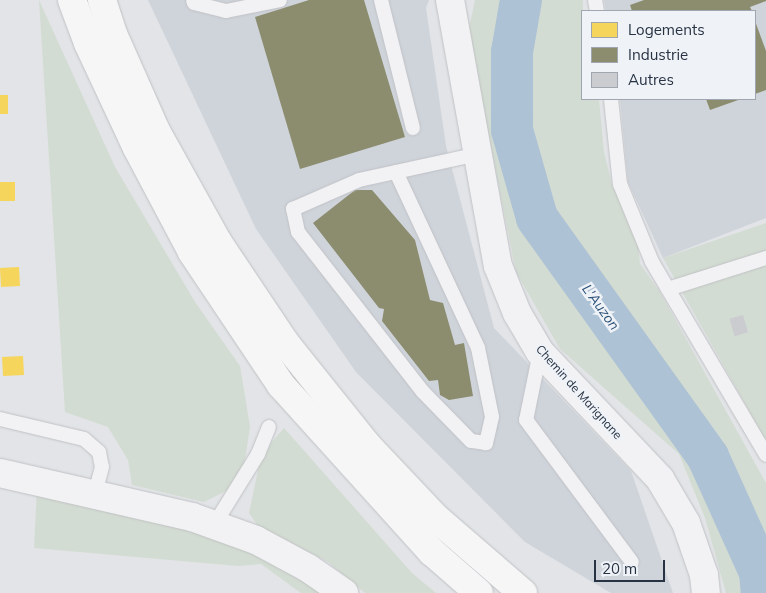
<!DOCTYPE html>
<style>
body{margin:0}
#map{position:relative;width:766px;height:593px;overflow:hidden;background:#e2e4e7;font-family:Mulish,sans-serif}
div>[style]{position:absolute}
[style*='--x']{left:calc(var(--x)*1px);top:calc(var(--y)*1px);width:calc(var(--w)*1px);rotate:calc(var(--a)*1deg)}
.built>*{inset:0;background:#cfd4db}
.green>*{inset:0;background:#d3dcd2}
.homes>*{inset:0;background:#f6d55c;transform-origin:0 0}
.industry>*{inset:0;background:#8c8c6e}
.river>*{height:42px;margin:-21px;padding:0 21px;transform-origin:21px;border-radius:21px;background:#aec2d5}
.building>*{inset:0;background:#caccd0;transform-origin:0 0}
.roads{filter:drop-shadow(0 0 1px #c0c2c5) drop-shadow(0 0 1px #c0c2c5)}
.service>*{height:14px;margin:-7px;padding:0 7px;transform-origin:7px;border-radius:7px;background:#f2f2f4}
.minor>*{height:28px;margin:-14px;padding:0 14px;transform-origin:14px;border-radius:14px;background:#f2f2f4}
.primary>*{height:28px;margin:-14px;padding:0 14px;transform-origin:14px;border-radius:14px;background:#f6f6f7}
span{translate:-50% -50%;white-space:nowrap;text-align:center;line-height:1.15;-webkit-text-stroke:5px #eff3f7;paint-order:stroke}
.street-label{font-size:12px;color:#273243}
.water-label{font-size:14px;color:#2d527a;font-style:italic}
.legend{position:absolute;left:581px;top:10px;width:175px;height:90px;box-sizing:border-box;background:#eff3f7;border:1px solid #9fa6af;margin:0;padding:6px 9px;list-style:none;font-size:15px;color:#273243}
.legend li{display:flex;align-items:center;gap:10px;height:25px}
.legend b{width:25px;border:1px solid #9fa6af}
.scale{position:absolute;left:594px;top:560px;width:71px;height:22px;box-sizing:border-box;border:2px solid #273243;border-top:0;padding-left:6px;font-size:15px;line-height:18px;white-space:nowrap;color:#273243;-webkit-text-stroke:4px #eff3f7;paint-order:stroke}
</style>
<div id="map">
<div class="built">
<div style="clip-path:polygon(148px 0,429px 0,426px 8px,446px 146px,494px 328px,631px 471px,673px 593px,611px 593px,525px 542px,356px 372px,256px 229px)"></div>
<div style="clip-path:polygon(604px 0,766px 0,766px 218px,663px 258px,628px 182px,620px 99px,755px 99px,755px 11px,606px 11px)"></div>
</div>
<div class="green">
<div style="clip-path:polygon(39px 0,115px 167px,195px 302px,240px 366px,250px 427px,244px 466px,228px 490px,204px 502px,132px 485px,128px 460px,108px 427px,65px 412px)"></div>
<div style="clip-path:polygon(475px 0,583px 0,582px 99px,599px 99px,604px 152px,612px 185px,637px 236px,640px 264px,660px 292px,766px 483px,766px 593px,726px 593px,705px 518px,679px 454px,560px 349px,516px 272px,468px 33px)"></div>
<div style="clip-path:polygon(766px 223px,766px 441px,663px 258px)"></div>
<div style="clip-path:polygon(284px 428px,412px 573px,436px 593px,365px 593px,328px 562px,258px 526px,249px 513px,259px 465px,271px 443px)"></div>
<div style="clip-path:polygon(37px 488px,232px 540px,331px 593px,301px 593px,261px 564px,238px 566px,34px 548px)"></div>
</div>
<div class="homes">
<div style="left:0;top:95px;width:8px;height:19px"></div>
<div style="left:0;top:182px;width:15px;height:19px"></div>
<div style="left:19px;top:267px;width:19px;height:19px;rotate:87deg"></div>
<div style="left:23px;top:356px;width:19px;height:21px;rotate:87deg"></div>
</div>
<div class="industry">
<div style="clip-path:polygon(309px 0,364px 0,405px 137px,300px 169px,255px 17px)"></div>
<div style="clip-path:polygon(644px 0,766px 0,766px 1px,750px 7px,752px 11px,632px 11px,630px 5px)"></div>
<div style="clip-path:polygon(755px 21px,766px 51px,766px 90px,755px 94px)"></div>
<div style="clip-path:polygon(706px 99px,741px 99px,710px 110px)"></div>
<div style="clip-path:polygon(355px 190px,372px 190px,415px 240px,430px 300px,443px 303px,455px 345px,464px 343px,473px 396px,449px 400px,440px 395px,438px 380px,429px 381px,382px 321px,384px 309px,379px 308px,313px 223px)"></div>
</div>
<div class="river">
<div style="--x:521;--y:0;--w:53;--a:99.8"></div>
<div style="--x:512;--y:52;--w:78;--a:90"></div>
<div style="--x:512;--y:130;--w:91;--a:74.1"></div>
<div style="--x:537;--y:218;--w:294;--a:54.4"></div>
<div style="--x:708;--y:457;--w:126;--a:65.7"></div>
<div style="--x:760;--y:572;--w:21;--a:85"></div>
</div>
<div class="building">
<div style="left:743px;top:315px;width:18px;height:14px;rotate:74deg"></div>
</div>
<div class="roads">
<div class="service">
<div style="--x:193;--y:0;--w:3;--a:72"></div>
<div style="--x:194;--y:3;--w:33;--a:14"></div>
<div style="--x:226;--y:11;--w:55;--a:-11.5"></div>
<div style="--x:381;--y:0;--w:132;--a:76"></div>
<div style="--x:595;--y:0;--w:11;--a:80"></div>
<div style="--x:611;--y:99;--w:85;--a:84"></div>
<div style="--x:620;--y:184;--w:84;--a:67.7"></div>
<div style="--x:652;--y:262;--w:224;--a:59.4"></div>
<div style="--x:396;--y:172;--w:194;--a:65"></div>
<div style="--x:478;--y:348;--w:70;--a:78.5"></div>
<div style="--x:492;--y:417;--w:27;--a:103"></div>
<div style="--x:486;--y:443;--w:15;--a:-172"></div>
<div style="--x:471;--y:441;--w:69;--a:-134.4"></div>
<div style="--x:423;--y:392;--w:203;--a:-128"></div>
<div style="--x:298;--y:232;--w:24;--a:-102"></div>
<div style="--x:293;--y:209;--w:72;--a:-23.7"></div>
<div style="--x:359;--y:180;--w:122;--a:-12.3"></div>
<div style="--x:668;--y:289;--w:103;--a:-17.6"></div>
<div style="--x:540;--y:352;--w:69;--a:101.6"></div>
<div style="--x:526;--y:420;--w:177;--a:53.3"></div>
<div style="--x:0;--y:419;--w:86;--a:13.4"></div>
<div style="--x:84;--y:439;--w:20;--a:41"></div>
<div style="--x:99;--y:452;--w:15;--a:79"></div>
<div style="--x:102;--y:467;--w:28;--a:105"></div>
<div style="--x:214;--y:525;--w:84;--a:-58.2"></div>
<div style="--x:258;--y:454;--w:29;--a:-68"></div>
</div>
<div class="minor">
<div style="--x:450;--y:0;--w:270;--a:79.8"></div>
<div style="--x:498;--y:266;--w:51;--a:68"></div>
<div style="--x:517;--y:313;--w:45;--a:59.5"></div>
<div style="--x:540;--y:352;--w:175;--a:46.6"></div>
<div style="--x:660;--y:479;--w:51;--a:59.4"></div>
<div style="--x:686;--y:523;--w:55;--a:70.9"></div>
<div style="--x:704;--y:575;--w:18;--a:84"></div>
<div style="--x:0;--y:473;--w:197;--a:12.9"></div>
<div style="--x:192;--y:517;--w:68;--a:19.8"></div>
<div style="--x:256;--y:540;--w:59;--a:28.3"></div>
<div style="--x:308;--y:568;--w:44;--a:34.8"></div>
</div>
<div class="primary">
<div style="--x:72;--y:0;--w:46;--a:69.6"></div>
<div style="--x:88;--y:43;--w:116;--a:65"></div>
<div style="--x:137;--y:148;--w:118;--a:62.1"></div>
<div style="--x:192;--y:252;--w:160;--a:56.2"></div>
<div style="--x:281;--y:385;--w:225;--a:47.9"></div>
<div style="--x:432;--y:552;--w:62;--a:41.1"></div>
<div style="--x:102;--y:0;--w:36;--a:72"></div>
<div style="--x:113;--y:34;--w:106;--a:66.1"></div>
<div style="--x:156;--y:131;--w:129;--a:60.9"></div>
<div style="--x:219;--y:244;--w:120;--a:56.2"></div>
<div style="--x:286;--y:344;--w:128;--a:51.3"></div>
<div style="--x:366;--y:444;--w:102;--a:46.6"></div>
<div style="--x:436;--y:518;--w:115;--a:40.8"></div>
</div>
</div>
<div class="street-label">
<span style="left:579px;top:392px;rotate:48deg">Chemin de Marignane</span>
</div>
<div class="water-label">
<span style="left:601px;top:307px;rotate:54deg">L'Auzon</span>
</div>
<ul class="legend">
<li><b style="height:14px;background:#f6d55c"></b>Logements</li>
<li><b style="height:14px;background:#8c8c6e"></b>Industrie</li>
<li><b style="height:14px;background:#caccd0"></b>Autres</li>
</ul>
<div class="scale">20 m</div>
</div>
